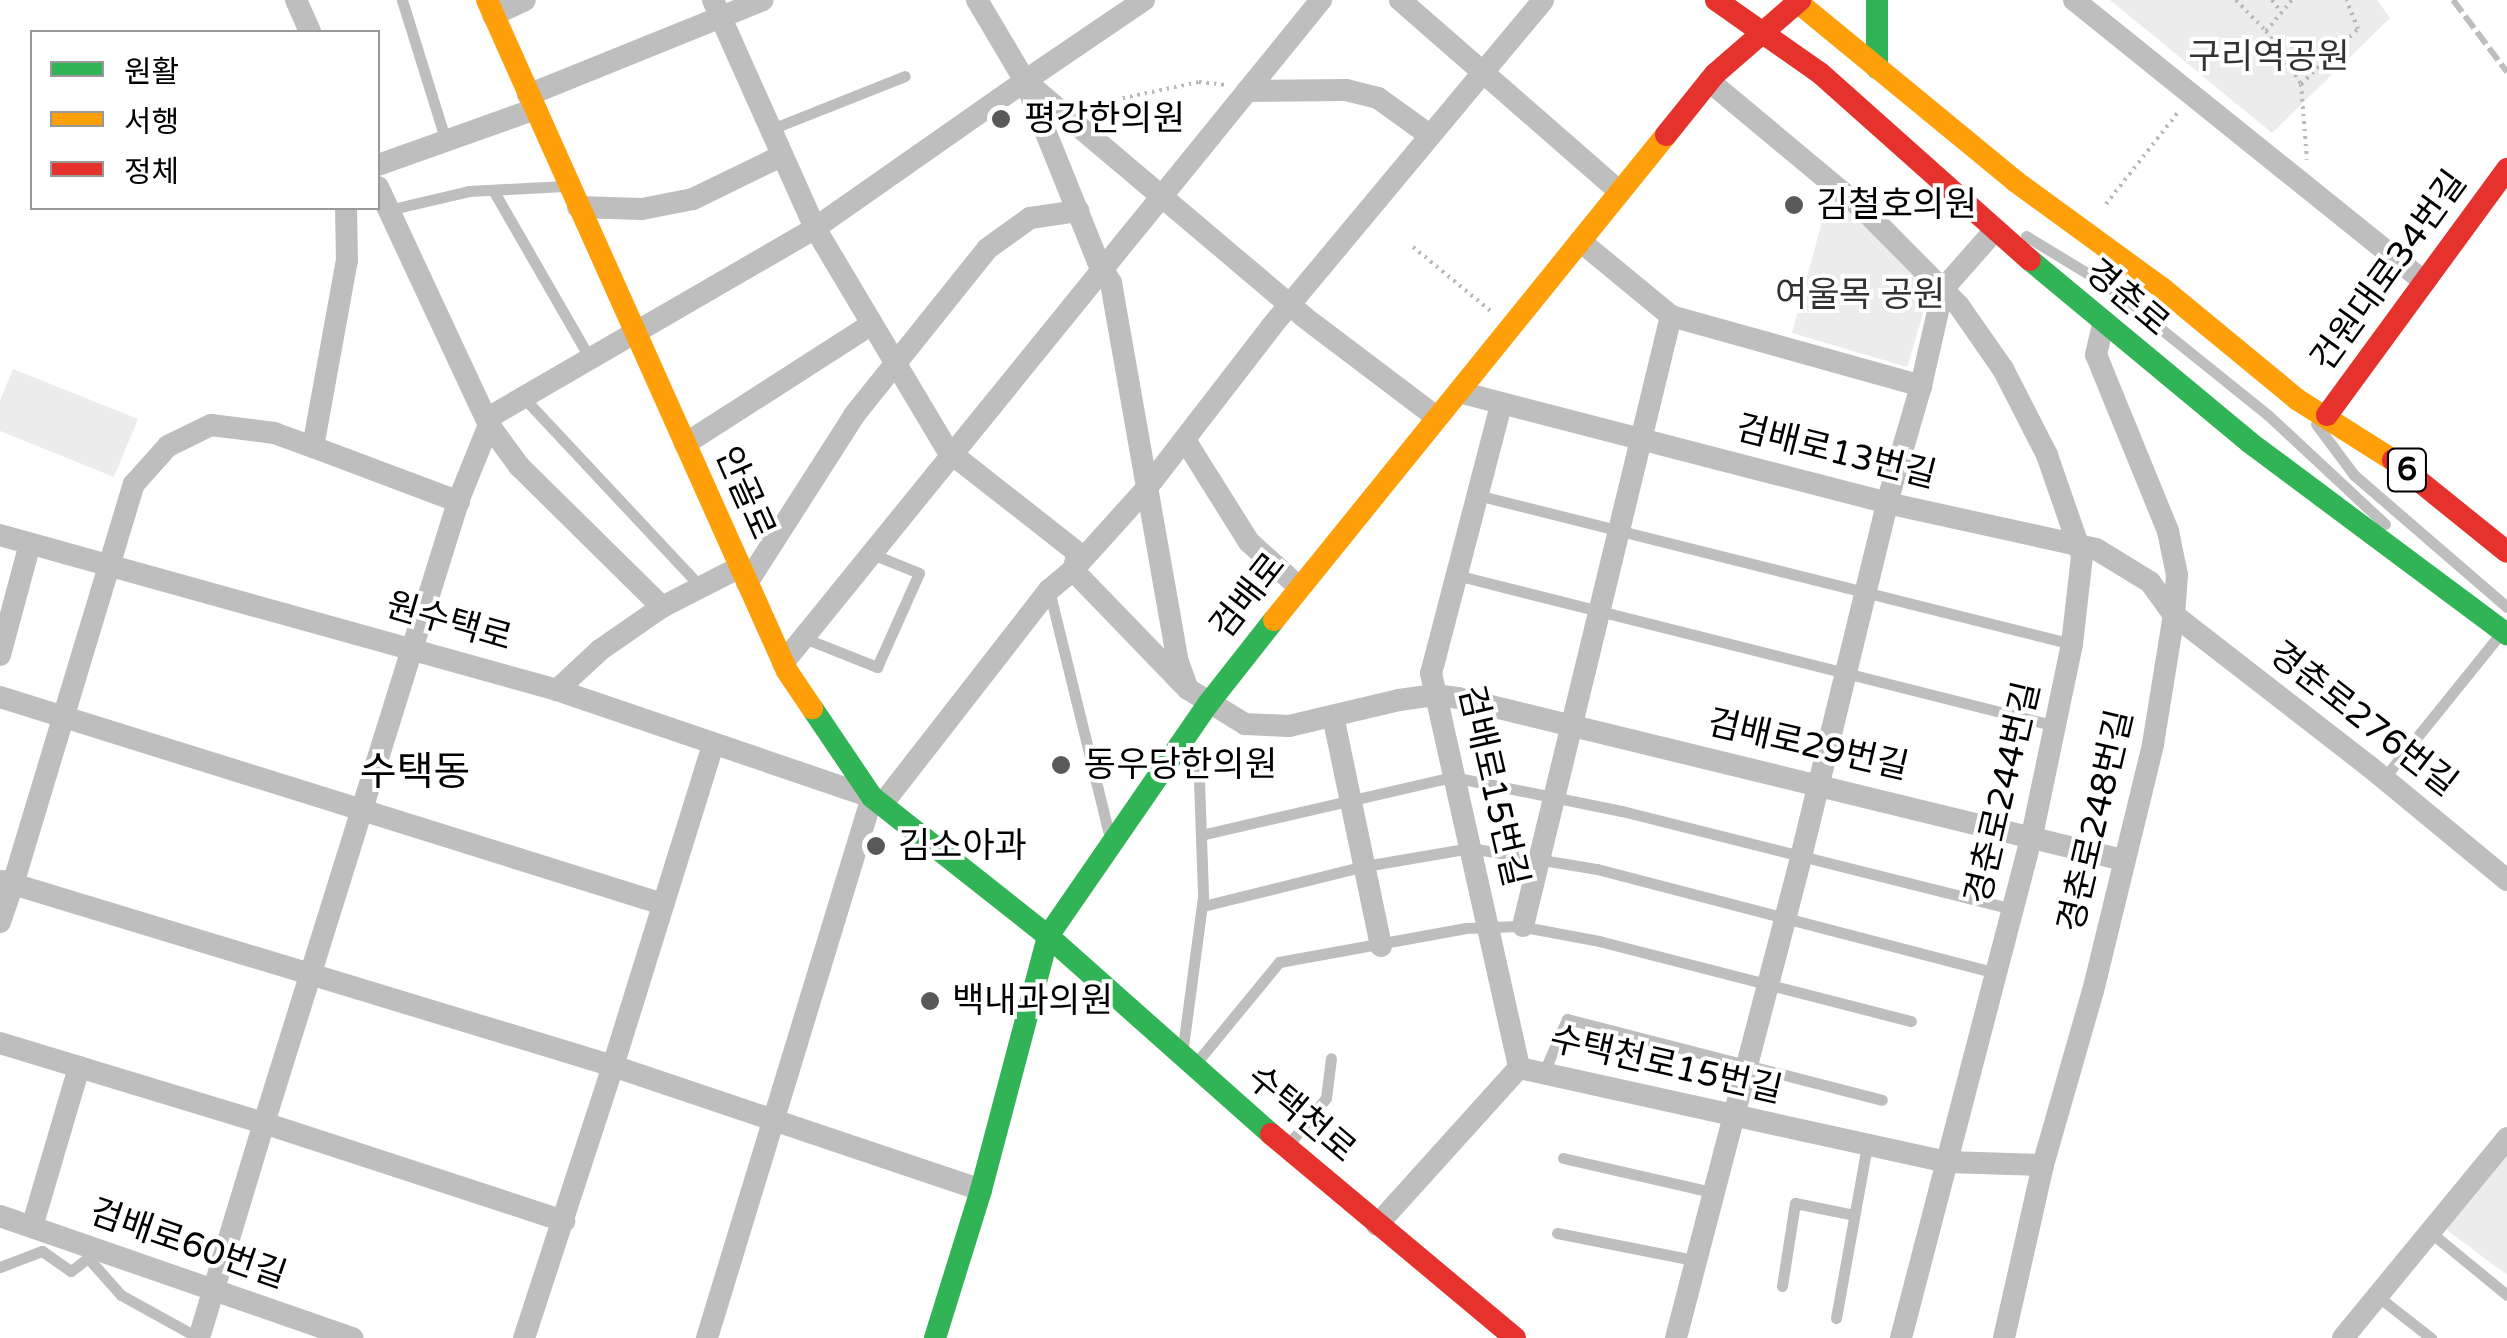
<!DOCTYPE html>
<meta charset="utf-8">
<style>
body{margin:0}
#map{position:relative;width:2507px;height:1338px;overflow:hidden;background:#fff;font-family:"Varela Round","Noto Sans KR",sans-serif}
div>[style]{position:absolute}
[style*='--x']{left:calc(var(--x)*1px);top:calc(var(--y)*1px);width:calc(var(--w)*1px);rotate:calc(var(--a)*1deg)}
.green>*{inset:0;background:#ececec}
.path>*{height:4px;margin-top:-2px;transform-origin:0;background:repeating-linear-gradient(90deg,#b9b9b9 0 2.5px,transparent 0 7.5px)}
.lane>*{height:11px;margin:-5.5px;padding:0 5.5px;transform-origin:5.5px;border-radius:5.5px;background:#bebebe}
.street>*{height:22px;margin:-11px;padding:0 11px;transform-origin:11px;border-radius:11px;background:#bebebe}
.fast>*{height:22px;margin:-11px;padding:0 11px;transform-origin:11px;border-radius:11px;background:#30b455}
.slow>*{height:22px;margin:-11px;padding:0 11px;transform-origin:11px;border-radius:11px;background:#ff9f0a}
.jam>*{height:22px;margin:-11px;padding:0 11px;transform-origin:11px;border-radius:11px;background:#e5322d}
.rail>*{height:6px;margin-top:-3px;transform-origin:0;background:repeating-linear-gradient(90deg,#bebebe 0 15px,transparent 0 20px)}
.dots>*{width:28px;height:28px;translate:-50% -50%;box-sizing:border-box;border:5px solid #fff;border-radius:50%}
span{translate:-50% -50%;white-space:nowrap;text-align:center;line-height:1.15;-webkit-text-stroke:8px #fff;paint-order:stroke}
.shield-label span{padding:2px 8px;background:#fff;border:2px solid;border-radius:8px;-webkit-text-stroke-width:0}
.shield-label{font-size:32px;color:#000;font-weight:700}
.park-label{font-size:35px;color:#333}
.poi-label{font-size:35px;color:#000}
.left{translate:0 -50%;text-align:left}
.street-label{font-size:35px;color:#000}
.quarter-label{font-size:40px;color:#000}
.legend{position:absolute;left:30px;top:30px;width:350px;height:180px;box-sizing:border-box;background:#fff;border:2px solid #999;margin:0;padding:12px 18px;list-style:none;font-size:30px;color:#000}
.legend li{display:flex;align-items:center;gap:20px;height:50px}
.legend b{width:50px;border:2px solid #999}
</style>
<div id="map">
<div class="green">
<div style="clip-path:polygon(2110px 0,2377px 0,2390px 18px,2272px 133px)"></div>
<div style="clip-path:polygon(1830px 192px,1931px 288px,1907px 367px,1792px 333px)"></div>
<div style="clip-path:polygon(13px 369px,138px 419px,114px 477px,0 431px,0 401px)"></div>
<div style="clip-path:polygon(2507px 1134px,2507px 1275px,2439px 1224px)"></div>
</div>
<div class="path">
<div style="--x:2236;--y:0;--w:43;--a:45.9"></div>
<div style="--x:2266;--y:31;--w:64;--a:56.6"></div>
<div style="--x:2301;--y:84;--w:76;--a:85.5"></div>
<div style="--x:2272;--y:0;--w:15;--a:53"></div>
<div style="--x:2266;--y:31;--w:40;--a:-50"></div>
<div style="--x:2301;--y:84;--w:79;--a:-44"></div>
<div style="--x:2358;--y:29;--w:31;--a:-112"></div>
<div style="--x:1086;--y:106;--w:116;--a:-12"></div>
<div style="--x:1199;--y:82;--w:30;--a:6"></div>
<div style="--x:2106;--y:204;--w:118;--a:-51.9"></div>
<div style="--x:1413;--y:247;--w:104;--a:39.5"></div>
</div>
<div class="lane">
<div style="--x:402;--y:0;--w:148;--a:72.7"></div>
<div style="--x:769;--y:130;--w:146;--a:-21.7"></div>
<div style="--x:493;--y:190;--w:195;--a:60.1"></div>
<div style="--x:388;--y:210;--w:83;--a:-13.2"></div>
<div style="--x:469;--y:191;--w:96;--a:-3"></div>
<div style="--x:2026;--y:236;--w:92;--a:31.3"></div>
<div style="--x:2105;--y:284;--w:209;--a:38.8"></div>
<div style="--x:2268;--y:415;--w:160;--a:43"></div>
<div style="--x:523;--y:397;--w:260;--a:46.9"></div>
<div style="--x:2316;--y:424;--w:64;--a:53.3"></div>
<div style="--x:2354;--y:475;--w:202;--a:40.8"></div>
<div style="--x:1477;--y:495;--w:613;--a:14.06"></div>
<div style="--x:1456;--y:575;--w:619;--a:14.13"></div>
<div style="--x:1049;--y:590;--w:255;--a:76.2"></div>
<div style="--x:804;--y:638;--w:79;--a:21.7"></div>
<div style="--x:877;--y:667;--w:103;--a:-65.9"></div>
<div style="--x:919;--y:573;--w:51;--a:-158"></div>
<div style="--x:1181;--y:749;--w:36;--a:60"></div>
<div style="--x:1199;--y:780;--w:117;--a:88"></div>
<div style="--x:1203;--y:897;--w:158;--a:97.6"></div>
<div style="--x:2384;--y:778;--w:186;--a:-51.1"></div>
<div style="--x:1201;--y:835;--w:259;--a:-13"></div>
<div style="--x:1453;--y:777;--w:172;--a:11.4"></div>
<div style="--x:1622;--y:811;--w:402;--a:14.1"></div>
<div style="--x:1203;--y:906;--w:167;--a:-13.9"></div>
<div style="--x:1365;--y:866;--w:107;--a:-9.7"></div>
<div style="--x:1470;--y:848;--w:129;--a:9.4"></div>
<div style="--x:1597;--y:869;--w:411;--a:14.6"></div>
<div style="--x:1192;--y:1068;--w:137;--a:-50.6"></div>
<div style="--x:1279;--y:962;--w:190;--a:-10.3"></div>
<div style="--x:1466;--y:928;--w:53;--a:-2.2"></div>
<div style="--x:1519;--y:926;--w:81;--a:10.6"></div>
<div style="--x:1599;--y:941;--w:322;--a:14.4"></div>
<div style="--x:1543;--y:1074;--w:60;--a:-66.4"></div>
<div style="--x:1567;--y:1019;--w:325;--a:14.4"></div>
<div style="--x:1289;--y:1144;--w:59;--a:-51.2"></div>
<div style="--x:1326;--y:1098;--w:40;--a:-82.9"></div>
<div style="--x:1563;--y:1158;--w:153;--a:12.9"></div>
<div style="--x:2430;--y:1232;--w:99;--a:39.3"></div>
<div style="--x:1557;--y:1233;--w:139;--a:11.2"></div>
<div style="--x:88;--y:1258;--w:50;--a:48.3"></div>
<div style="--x:121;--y:1295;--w:89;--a:28.9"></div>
<div style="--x:0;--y:1267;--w:45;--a:-20.9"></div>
<div style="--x:42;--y:1251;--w:35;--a:35"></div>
<div style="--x:71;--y:1271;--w:24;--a:-38"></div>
<div style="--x:1782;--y:1286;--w:84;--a:-81.1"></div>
<div style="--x:1795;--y:1203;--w:60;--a:11.5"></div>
<div style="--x:2376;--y:1295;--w:70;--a:38"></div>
<div style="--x:1836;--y:1318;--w:175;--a:-79.8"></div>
</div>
<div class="street">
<div style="--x:296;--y:0;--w:35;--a:66"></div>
<div style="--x:713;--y:0;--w:250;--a:65.9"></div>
<div style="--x:815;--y:228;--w:260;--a:59.2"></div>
<div style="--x:948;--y:451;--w:165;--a:38.1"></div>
<div style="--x:1078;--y:553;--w:18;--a:106"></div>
<div style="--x:1073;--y:570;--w:31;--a:140"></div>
<div style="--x:1049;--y:590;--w:270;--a:127.9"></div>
<div style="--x:977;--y:0;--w:94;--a:59.3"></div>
<div style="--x:1025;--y:81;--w:195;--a:68"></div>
<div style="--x:1098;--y:262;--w:25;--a:58"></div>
<div style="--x:1111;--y:283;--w:385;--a:80"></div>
<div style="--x:1178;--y:662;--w:29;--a:70"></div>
<div style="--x:1188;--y:689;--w:67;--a:31.6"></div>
<div style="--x:1245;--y:724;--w:44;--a:2.6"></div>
<div style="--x:1289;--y:726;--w:113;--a:-13.3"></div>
<div style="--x:1399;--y:700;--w:36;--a:-8"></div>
<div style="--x:1435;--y:695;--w:23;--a:7"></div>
<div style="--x:1458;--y:698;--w:684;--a:13.69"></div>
<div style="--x:1144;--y:0;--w:144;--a:145.8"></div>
<div style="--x:1025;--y:81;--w:365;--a:40.2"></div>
<div style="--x:1304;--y:317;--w:166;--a:37.1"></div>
<div style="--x:1400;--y:0;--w:292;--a:41.1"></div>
<div style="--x:2074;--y:0;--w:450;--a:38.8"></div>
<div style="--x:493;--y:15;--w:35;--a:-25"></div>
<div style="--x:1709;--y:81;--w:204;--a:39.8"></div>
<div style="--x:1866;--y:212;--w:132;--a:45.3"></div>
<div style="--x:1959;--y:306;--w:77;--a:55.1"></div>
<div style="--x:2003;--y:369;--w:97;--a:62.9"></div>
<div style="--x:2047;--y:455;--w:107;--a:70.9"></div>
<div style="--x:2082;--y:556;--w:89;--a:96.5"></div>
<div style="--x:2072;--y:644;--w:195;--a:101.8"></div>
<div style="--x:2032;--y:835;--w:520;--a:104.6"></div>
<div style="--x:1247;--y:91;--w:99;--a:-0.6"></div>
<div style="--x:1346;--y:90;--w:33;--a:14"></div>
<div style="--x:1378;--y:98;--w:62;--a:35.8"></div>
<div style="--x:528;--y:95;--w:253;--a:-22"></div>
<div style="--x:378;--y:165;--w:167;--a:-19.6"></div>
<div style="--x:378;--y:187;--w:263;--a:65"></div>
<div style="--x:489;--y:425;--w:51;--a:53.8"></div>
<div style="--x:519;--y:466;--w:201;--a:44.6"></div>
<div style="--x:578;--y:207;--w:64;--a:1.8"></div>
<div style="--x:642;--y:209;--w:52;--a:-11.1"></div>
<div style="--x:693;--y:199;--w:98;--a:-26"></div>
<div style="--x:1580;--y:241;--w:118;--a:39.5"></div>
<div style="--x:1671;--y:316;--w:260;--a:15.6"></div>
<div style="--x:1459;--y:392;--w:442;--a:14.5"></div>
<div style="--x:1887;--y:503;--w:214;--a:12.4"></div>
<div style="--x:2096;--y:549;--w:63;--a:31.4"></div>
<div style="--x:2150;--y:582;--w:41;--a:54"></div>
<div style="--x:2174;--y:615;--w:248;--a:37.8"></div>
<div style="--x:2370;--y:767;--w:178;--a:39.5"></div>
<div style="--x:1501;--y:405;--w:277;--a:104.6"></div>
<div style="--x:1431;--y:673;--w:405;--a:77.4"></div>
<div style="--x:1185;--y:440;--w:120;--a:57.9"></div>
<div style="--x:1249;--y:542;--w:67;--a:42"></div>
<div style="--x:685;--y:444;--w:222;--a:-32.7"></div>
<div style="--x:313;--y:447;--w:156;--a:20.6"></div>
<div style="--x:0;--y:535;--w:578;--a:15.55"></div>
<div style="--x:557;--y:690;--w:333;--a:18.8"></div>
<div style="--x:872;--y:797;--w:566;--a:106.96"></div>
<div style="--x:747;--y:583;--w:201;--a:-57.4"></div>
<div style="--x:855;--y:414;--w:211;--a:-51.3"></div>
<div style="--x:987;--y:249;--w:53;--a:-35.8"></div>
<div style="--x:1030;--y:218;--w:49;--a:-8.3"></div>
<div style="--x:0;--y:655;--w:115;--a:-74.9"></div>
<div style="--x:783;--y:663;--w:854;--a:-50.94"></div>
<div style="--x:1183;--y:684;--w:158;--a:-134"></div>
<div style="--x:1073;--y:570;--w:109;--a:-48"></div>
<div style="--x:1146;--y:489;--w:205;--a:-52.3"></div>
<div style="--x:1271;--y:327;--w:425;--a:-50.2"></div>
<div style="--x:557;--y:690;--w:59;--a:-42.9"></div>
<div style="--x:600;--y:650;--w:75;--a:-34.7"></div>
<div style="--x:662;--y:607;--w:88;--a:-27.1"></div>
<div style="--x:0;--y:697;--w:695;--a:17.34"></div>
<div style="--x:1333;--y:716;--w:235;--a:78.2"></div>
<div style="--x:713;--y:745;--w:336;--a:107.3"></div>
<div style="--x:613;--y:1066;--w:388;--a:18.6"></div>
<div style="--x:2;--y:881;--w:11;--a:15"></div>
<div style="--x:13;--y:884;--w:418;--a:-73.2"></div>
<div style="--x:134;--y:484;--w:51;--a:-48.2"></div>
<div style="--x:168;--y:446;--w:48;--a:-26"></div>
<div style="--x:211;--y:425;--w:64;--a:7.2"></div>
<div style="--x:274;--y:433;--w:41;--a:19.7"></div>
<div style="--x:313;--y:447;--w:190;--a:-79.7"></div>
<div style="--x:347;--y:260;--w:52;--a:-91.1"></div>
<div style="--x:0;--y:922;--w:40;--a:-71.1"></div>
<div style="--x:13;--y:884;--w:627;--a:16.87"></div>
<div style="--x:613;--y:1066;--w:286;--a:108.1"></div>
<div style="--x:1523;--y:926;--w:628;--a:-76.36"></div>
<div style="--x:0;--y:1043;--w:276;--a:16.9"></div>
<div style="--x:264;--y:1123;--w:654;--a:-72.65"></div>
<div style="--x:459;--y:499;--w:91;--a:-68"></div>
<div style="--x:493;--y:415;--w:372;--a:-30.1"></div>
<div style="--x:815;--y:228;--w:256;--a:-35"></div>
<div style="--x:0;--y:1216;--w:373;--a:19.1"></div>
<div style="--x:1377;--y:1225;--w:212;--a:-47.9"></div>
<div style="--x:1519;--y:1068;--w:437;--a:12.4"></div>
<div style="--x:1946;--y:1162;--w:97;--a:1.8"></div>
<div style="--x:32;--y:1227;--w:167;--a:-73.6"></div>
<div style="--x:199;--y:1338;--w:225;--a:-73.2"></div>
<div style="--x:264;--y:1123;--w:316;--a:18.1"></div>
<div style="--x:1676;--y:1338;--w:497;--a:-75.4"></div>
<div style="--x:1801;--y:857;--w:364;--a:-76.3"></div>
<div style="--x:1887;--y:503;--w:122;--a:-73.8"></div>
<div style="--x:1921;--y:386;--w:99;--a:-77.2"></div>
<div style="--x:1943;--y:289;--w:79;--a:-48.6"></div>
<div style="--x:2004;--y:1338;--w:177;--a:-77.3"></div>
<div style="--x:2043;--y:1165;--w:181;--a:-74"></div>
<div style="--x:2093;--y:991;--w:254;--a:-76.3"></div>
<div style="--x:2153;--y:744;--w:131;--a:-80.8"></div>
<div style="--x:2174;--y:615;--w:40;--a:-85.7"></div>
<div style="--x:2177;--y:575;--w:45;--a:-101.6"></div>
<div style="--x:2168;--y:531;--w:190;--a:-112.2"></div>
<div style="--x:2096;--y:355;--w:31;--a:-77"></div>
<div style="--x:2343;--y:1338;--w:259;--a:-50.6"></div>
</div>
<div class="fast">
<div style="--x:1877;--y:0;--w:68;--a:90"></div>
<div style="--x:2030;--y:260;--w:285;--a:39.7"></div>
<div style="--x:2249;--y:442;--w:322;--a:36.7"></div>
<div style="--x:812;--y:708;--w:107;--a:56"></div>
<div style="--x:872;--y:797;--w:224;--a:38.3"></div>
<div style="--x:1048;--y:936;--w:298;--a:41.6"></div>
<div style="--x:935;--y:1338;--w:155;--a:-72.7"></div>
<div style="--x:981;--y:1190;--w:263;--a:-75.2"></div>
<div style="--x:1048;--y:936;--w:282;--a:-55.4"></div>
<div style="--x:1208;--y:704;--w:107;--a:-51.8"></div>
</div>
<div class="slow">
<div style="--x:487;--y:0;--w:735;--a:65.91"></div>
<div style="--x:787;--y:671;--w:45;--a:56"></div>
<div style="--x:1795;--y:0;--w:285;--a:39.4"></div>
<div style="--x:2015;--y:181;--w:182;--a:36.1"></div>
<div style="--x:2162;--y:288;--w:176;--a:39.5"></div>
<div style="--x:2298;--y:400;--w:112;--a:32.3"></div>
<div style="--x:1274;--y:620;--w:624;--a:-51.05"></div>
</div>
<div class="jam">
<div style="--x:1716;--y:0;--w:127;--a:35.1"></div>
<div style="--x:1820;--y:73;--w:281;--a:41.7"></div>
<div style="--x:1666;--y:135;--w:78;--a:-51.2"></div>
<div style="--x:1715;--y:74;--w:113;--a:-41"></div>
<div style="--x:2327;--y:415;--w:305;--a:-53.8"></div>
<div style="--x:2393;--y:460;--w:146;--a:38.9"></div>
<div style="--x:1271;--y:1134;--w:318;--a:39.9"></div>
</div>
<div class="rail">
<div style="--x:2453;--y:0;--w:90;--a:53.1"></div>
</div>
<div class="dots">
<div style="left:1001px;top:119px;background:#595959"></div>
<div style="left:1794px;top:205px;background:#595959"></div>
<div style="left:1061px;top:765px;background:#595959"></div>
<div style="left:876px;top:846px;background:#595959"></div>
<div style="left:930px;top:1001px;background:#595959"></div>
</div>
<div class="shield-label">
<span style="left:2407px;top:470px">6</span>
</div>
<div class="park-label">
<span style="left:2269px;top:57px">구리역공원</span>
<span style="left:1860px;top:295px">여울목 공원</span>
</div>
<div class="poi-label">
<span class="left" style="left:1024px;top:119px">평강한의원</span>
<span class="left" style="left:1816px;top:205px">김철호의원</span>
<span class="left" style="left:1084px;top:765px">동우당한의원</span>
<span class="left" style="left:898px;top:846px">김소아과</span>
<span class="left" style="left:952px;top:1001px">백내과의원</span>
</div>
<div class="street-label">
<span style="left:2389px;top:271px;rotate:-54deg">건원대로34번길</span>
<span style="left:2127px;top:298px;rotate:40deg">경춘로</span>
<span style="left:1836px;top:452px;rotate:14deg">검배로13번길</span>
<span style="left:745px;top:493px;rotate:66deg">안골로</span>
<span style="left:1248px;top:596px;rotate:-52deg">검배로</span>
<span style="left:449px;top:622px;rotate:16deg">원수택로</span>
<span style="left:2363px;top:719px;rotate:38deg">경춘로276번길</span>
<span style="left:1808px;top:745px;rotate:13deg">검배로29번길</span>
<span style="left:1493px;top:786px;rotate:77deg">검배로15번길</span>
<span style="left:2003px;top:793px;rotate:-77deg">경춘로244번길</span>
<span style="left:2096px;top:821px;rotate:-77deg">경춘로248번길</span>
<span style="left:1666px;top:1065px;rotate:13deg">수택천로15번길</span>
<span style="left:1301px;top:1114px;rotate:40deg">수택천로</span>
<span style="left:188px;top:1244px;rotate:19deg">검배로60번길</span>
</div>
<div class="quarter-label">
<span style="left:415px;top:772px">수택동</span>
</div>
<ul class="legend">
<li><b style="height:12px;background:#30b455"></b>원활</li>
<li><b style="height:12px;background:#ff9f0a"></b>서행</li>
<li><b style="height:12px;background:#e5322d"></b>정체</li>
</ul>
</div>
